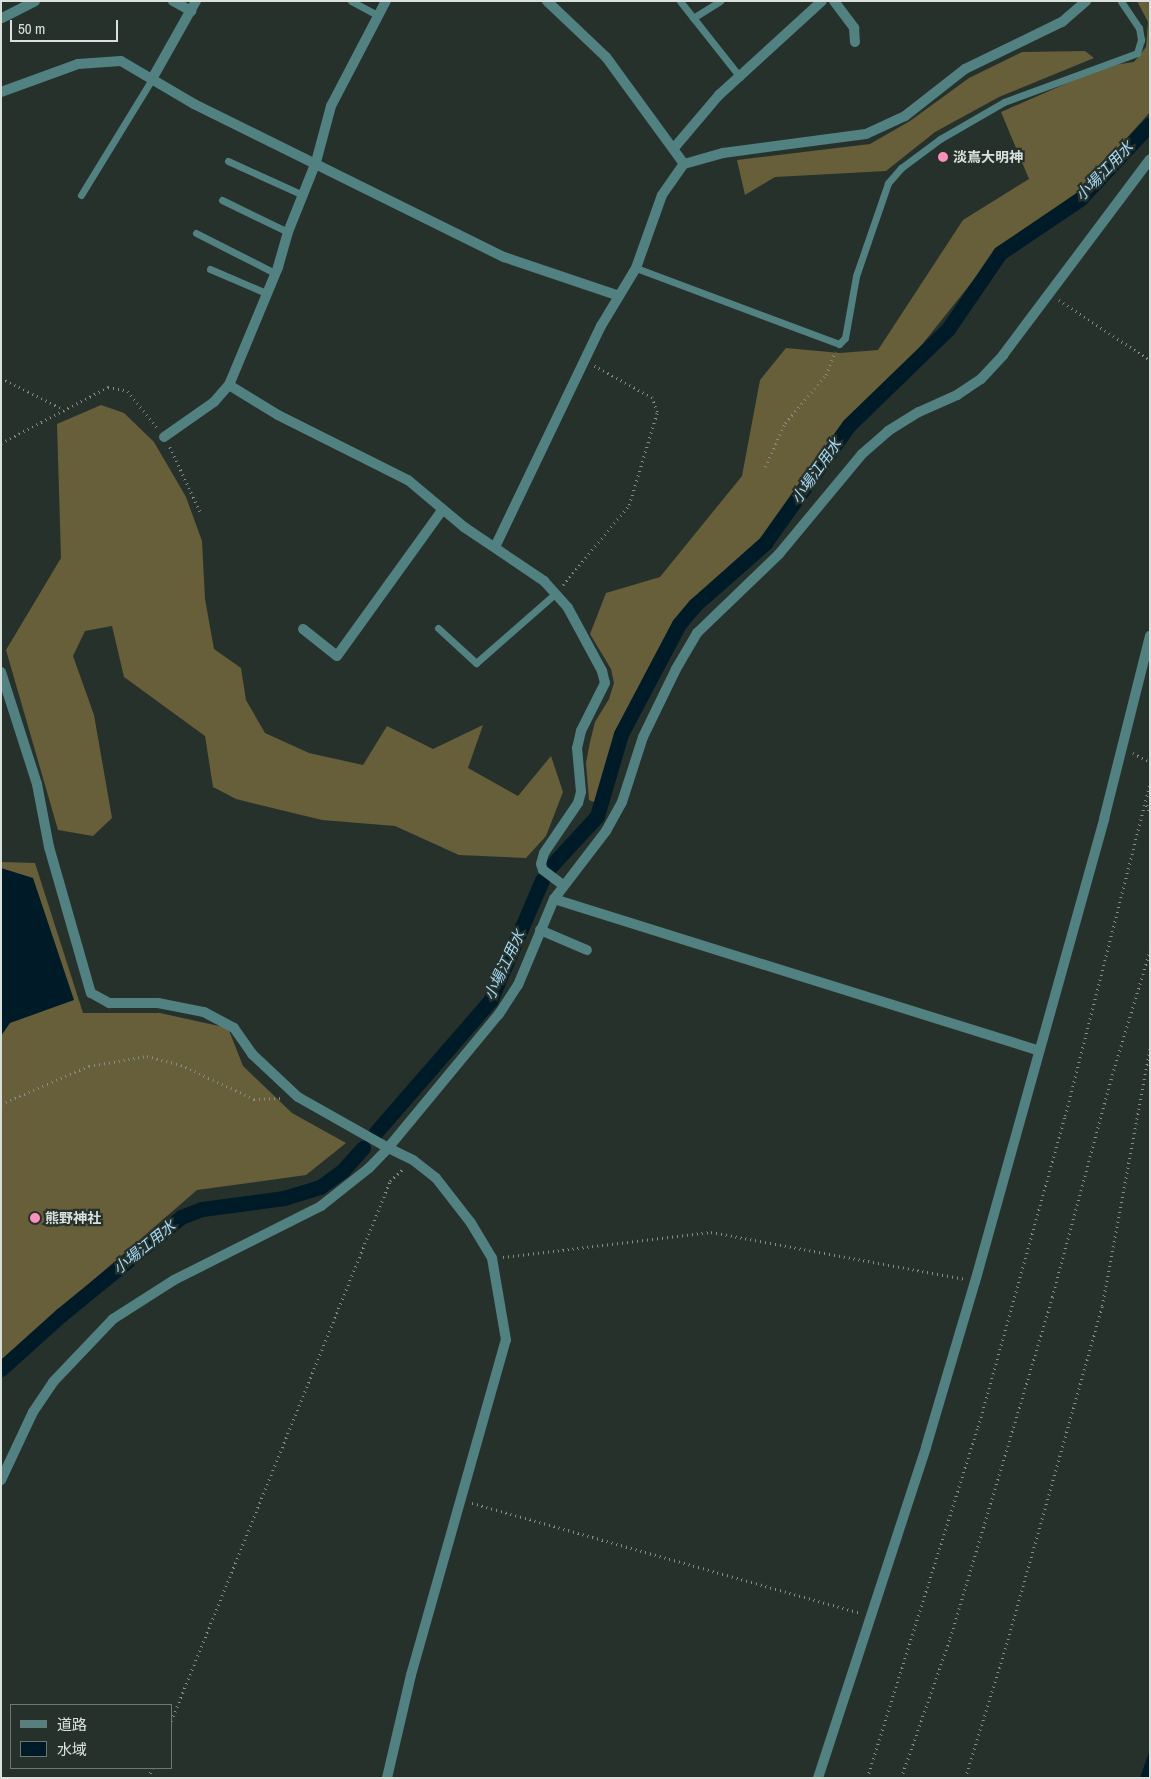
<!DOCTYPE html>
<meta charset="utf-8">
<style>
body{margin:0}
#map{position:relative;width:1151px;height:1779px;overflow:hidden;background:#27312c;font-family:"Archivo Narrow","Noto Sans JP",sans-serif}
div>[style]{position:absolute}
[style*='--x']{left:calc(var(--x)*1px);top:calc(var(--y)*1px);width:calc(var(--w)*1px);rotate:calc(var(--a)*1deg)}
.forest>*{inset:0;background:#675e3a}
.water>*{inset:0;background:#001b28}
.canal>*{height:15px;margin:-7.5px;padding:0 7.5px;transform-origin:7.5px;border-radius:7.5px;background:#001b28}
.path>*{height:2.5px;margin-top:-1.25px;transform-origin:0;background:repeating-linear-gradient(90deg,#858d89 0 1px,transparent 0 5px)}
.service>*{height:7px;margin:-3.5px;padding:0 3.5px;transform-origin:3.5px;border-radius:3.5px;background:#528182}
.minor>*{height:10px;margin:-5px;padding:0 5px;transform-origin:5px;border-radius:5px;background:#528182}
.tertiary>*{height:10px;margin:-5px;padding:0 5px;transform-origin:5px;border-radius:5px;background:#528182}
.dots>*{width:14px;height:14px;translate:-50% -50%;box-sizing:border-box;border:2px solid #27312c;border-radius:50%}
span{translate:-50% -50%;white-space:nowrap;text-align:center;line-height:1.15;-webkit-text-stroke:4.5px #27312c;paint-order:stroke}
.poi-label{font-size:14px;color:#dae1dd;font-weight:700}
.left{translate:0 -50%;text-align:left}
.water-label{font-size:15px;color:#a4dbf6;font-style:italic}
.frame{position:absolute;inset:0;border:2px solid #dae1dd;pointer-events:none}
.legend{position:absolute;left:10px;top:1704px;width:162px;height:65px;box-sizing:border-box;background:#27312c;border:1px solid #6f7773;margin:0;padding:6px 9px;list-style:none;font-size:15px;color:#dae1dd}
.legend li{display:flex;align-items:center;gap:10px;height:25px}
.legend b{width:25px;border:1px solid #6f7773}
.scale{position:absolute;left:10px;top:20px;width:108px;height:22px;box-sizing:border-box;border:2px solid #dae1dd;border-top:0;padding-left:6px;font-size:15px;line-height:18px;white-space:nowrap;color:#dae1dd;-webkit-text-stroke:4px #27312c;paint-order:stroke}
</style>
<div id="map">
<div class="forest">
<div style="clip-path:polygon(1137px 1px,1150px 1px,1150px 112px,1078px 192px,1000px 247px,904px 367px,846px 425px,763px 540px,692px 601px,675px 623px,613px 741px,599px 804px,589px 800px,586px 763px,590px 742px,595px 722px,609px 699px,614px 683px,611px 669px,590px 634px,606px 593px,660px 577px,742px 476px,760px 380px,786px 348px,840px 353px,878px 350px,963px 220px,1029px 179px,1001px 112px,1106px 66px,1134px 62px,1146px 47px,1148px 22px)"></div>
<div style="clip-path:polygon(1085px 51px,1094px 58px,999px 97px,935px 132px,886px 171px,775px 177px,745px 195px,737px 160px,870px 144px,910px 121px,969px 78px,1022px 52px)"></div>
<div style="clip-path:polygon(101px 405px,124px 413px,154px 442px,186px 497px,202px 541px,205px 599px,214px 649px,241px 668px,246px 700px,265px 733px,309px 753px,363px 765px,387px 726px,433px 749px,483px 725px,468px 768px,518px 796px,551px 756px,563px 792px,546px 836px,526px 858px,459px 855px,395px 826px,322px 820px,236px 799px,213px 787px,205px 736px,124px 677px,112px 626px,85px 631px,73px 656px,94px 715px,112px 818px,93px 836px,58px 830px,6px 650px,61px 558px,57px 424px)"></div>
<div style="clip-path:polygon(1px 862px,35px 863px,83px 1013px,160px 1013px,228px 1028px,243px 1066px,292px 1113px,346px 1143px,306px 1175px,197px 1190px,1px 1360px)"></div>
</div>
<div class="water">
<div style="clip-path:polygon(1px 868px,33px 878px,74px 1000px,10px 1023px,1px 1036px)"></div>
<div style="clip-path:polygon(1150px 1749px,1150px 1778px,1140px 1778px)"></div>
</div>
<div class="canal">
<div style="--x:550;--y:867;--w:69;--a:-47.3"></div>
<div style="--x:597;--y:816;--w:85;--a:-73.7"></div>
<div style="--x:621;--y:734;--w:124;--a:-62.2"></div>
<div style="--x:679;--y:624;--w:25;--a:-50"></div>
<div style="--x:695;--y:605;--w:94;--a:-41.5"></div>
<div style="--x:765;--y:543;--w:145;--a:-54.6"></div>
<div style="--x:849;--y:425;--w:138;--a:-44.1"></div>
<div style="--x:948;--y:329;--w:92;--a:-55.6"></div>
<div style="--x:1000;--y:253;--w:97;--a:-34"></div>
<div style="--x:1080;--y:199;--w:103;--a:-47"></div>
<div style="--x:376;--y:1132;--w:174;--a:-49"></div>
<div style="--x:490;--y:1001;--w:132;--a:-66.7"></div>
<div style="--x:1;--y:1369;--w:81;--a:-42"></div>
<div style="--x:61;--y:1315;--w:155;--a:-39.2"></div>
<div style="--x:181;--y:1217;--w:22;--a:-21"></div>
<div style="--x:202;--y:1209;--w:83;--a:-7.6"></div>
<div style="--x:284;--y:1198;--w:38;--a:-17"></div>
<div style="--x:320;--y:1187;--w:29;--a:-36"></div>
<div style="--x:343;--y:1170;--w:30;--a:-48"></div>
</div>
<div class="path">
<div style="--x:1059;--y:300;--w:109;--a:33.4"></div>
<div style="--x:1;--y:378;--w:69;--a:26.6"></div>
<div style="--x:1;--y:443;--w:121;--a:-27.6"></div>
<div style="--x:108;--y:387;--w:20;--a:11"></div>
<div style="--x:128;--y:391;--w:47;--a:51.9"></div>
<div style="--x:170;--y:447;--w:71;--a:64.9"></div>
<div style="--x:765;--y:467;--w:48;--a:-65.6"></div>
<div style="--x:785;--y:423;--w:63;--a:-49.5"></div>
<div style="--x:826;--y:375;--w:25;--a:-69"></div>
<div style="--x:563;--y:585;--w:104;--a:-50.5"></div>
<div style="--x:629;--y:505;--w:97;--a:-73.2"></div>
<div style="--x:657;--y:412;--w:15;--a:-110"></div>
<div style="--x:652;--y:398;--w:66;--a:-151.1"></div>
<div style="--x:1133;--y:753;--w:19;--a:28"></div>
<div style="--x:1147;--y:805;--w:9;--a:69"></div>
<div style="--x:1;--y:1104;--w:96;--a:-23.4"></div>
<div style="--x:89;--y:1066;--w:59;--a:-9.8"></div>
<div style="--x:147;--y:1056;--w:35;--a:15"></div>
<div style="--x:181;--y:1065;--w:81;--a:25"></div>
<div style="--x:254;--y:1099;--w:28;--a:-2"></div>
<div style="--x:503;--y:1257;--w:209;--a:-6.9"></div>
<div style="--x:711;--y:1232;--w:257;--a:10.5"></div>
<div style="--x:472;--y:1503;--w:404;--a:15.8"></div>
<div style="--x:171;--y:1721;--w:583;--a:-67.92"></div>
<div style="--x:390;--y:1181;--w:19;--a:-43"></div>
<div style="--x:148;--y:1778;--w:11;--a:-68"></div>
<div style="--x:867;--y:1778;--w:368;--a:-72.5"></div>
<div style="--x:978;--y:1427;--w:323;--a:-74.4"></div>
<div style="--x:1065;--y:1116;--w:345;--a:-75.7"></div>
<div style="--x:901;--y:1778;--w:148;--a:-70.7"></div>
<div style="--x:950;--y:1638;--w:356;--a:-73.3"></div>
<div style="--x:1052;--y:1297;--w:230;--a:-74.9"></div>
<div style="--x:1112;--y:1075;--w:131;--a:-73.1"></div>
<div style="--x:965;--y:1778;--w:135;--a:-72.8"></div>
<div style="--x:1005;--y:1649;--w:356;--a:-74.2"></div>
<div style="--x:1102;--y:1306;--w:263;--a:-79.5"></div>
</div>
<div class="service">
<div style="--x:351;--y:1;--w:30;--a:28"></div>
<div style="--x:680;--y:1;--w:97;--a:51.7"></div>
<div style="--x:693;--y:18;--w:32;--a:-32"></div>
<div style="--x:228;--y:161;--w:82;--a:24.4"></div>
<div style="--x:81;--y:195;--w:136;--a:-58.5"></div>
<div style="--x:222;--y:200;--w:73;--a:25.9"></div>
<div style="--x:196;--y:233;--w:89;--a:26.9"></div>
<div style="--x:636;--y:268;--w:217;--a:20.5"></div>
<div style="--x:839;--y:344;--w:8;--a:-45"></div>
<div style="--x:845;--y:338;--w:63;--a:-79.9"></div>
<div style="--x:856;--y:276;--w:98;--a:-71"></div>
<div style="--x:888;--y:183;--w:20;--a:-49"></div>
<div style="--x:901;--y:168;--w:49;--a:-36.6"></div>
<div style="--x:940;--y:139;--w:74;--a:-30"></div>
<div style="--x:1004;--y:102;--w:142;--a:-20.2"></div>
<div style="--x:1137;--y:53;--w:14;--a:-73"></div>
<div style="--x:1141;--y:40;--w:12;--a:-99"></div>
<div style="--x:1139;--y:28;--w:32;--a:-124"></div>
<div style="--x:210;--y:269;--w:61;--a:23.2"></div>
<div style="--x:438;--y:628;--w:52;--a:42.6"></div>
<div style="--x:476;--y:663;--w:106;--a:-41.2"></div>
</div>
<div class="minor">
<div style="--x:173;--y:1;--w:21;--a:29"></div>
<div style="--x:547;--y:1;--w:81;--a:43.5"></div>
<div style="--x:606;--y:57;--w:132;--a:53.9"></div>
<div style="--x:834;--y:1;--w:34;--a:53"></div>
<div style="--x:854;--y:28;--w:14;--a:86"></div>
<div style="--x:2;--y:18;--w:37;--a:-27"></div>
<div style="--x:152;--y:79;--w:90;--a:-60.6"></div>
<div style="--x:1;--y:92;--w:82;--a:-20"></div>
<div style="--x:78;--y:64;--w:43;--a:-4"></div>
<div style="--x:121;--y:61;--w:85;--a:30.5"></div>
<div style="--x:194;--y:104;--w:346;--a:26.3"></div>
<div style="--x:504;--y:257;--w:121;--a:18.7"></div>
<div style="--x:674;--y:148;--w:70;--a:-49.7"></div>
<div style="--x:719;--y:95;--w:139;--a:-42.4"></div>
<div style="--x:229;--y:385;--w:57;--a:31.5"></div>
<div style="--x:278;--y:415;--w:145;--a:26.6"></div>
<div style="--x:408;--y:480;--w:73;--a:40"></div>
<div style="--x:464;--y:527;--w:97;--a:34"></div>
<div style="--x:544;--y:581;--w:36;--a:48"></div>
<div style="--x:568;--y:608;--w:72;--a:61.6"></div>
<div style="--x:602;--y:671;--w:12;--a:76"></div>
<div style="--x:605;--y:683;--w:54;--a:116.6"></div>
<div style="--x:581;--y:731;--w:17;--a:103"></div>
<div style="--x:577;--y:748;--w:44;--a:84.8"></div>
<div style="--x:581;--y:792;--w:11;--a:105"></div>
<div style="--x:578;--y:803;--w:60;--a:124.2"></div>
<div style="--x:544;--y:853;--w:11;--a:105"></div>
<div style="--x:541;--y:864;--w:6;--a:72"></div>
<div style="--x:543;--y:870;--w:25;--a:37"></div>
<div style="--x:164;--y:437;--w:61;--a:-35"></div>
<div style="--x:214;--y:402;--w:23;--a:-49"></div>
<div style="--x:229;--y:385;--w:128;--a:-67.4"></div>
<div style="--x:278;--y:267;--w:36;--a:-74"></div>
<div style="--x:288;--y:232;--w:75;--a:-68.2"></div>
<div style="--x:316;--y:162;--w:58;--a:-75"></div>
<div style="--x:331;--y:106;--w:119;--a:-62.4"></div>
<div style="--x:495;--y:547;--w:245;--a:-64.4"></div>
<div style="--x:601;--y:326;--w:68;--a:-58.9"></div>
<div style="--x:636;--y:268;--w:77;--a:-70.4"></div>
<div style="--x:662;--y:195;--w:38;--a:-55"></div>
<div style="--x:684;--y:164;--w:41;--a:-15.8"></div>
<div style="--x:723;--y:153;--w:144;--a:-7.6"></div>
<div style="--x:866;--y:134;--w:43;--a:-24.8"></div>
<div style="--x:905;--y:116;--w:76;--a:-38.1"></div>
<div style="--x:965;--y:69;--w:108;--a:-25.9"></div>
<div style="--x:1062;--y:22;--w:32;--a:-41"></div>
<div style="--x:303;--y:629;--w:43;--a:38.5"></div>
<div style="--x:337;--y:656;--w:181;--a:-54.2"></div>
<div style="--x:1;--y:672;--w:118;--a:72.2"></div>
<div style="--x:37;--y:784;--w:64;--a:79.2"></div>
<div style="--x:554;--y:899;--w:506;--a:17.36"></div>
<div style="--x:540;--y:930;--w:51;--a:23.1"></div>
<div style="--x:387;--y:1778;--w:106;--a:-76.9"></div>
<div style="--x:411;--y:1675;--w:348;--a:-74.2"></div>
<div style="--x:506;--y:1340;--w:83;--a:-99.7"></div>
<div style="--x:492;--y:1258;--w:41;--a:-121"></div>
<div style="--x:471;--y:1223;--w:57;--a:-127.9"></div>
<div style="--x:436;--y:1178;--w:29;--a:-142"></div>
<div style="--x:413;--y:1160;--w:28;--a:-154"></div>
</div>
<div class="tertiary">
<div style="--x:49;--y:847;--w:152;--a:74"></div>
<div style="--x:91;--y:993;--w:21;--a:29"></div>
<div style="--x:109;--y:1003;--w:49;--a:0"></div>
<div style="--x:158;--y:1003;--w:47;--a:11.1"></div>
<div style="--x:204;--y:1012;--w:34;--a:28"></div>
<div style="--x:234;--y:1028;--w:32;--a:55"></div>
<div style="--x:252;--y:1054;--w:63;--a:43.1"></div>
<div style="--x:298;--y:1097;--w:103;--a:29.5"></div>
<div style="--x:1;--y:1480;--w:75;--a:-64.8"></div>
<div style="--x:33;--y:1412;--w:36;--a:-56"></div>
<div style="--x:53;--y:1382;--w:87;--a:-46.4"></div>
<div style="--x:113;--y:1319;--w:72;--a:-32.6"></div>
<div style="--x:174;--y:1280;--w:165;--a:-26.7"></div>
<div style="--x:321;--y:1206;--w:61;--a:-38.4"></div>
<div style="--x:369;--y:1168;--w:28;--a:-46"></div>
<div style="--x:388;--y:1148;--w:174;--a:-50.4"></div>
<div style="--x:499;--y:1014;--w:35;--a:-57"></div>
<div style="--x:518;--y:985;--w:93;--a:-67.3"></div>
<div style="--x:554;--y:899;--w:86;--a:-52.6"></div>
<div style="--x:606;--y:831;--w:33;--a:-61"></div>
<div style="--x:622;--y:802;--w:68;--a:-72.1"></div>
<div style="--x:643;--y:737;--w:76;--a:-64.1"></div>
<div style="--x:676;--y:669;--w:42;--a:-59.7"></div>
<div style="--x:697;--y:633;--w:114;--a:-43.9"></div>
<div style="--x:779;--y:554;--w:130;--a:-50.3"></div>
<div style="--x:862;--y:454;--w:35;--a:-41"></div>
<div style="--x:888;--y:431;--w:36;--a:-32"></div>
<div style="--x:919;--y:412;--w:42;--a:-24.1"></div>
<div style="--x:957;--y:395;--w:29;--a:-34"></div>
<div style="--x:981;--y:379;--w:33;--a:-47"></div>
<div style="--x:1003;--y:355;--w:245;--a:-53.1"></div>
<div style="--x:818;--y:1778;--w:348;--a:-71.9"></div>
<div style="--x:926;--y:1447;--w:172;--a:-73.5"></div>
<div style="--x:975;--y:1282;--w:481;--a:-74.4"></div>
<div style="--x:1104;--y:819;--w:189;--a:-75.9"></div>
</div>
<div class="dots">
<div style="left:943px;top:157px;background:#fe8ebc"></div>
<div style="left:35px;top:1218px;background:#fe8ebc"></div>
</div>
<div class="poi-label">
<span class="left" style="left:953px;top:157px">淡嶌大明神</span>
<span class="left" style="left:45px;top:1218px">熊野神社</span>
</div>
<div class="water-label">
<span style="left:1104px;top:171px;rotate:-46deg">小場江用水</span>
<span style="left:816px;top:471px;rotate:-55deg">小場江用水</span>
<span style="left:504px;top:965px;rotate:-65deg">小場江用水</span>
<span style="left:144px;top:1247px;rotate:-39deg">小場江用水</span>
</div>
<div class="frame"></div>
<ul class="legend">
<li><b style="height:6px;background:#528182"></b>道路</li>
<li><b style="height:14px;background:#001b28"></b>水域</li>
</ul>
<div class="scale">50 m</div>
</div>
